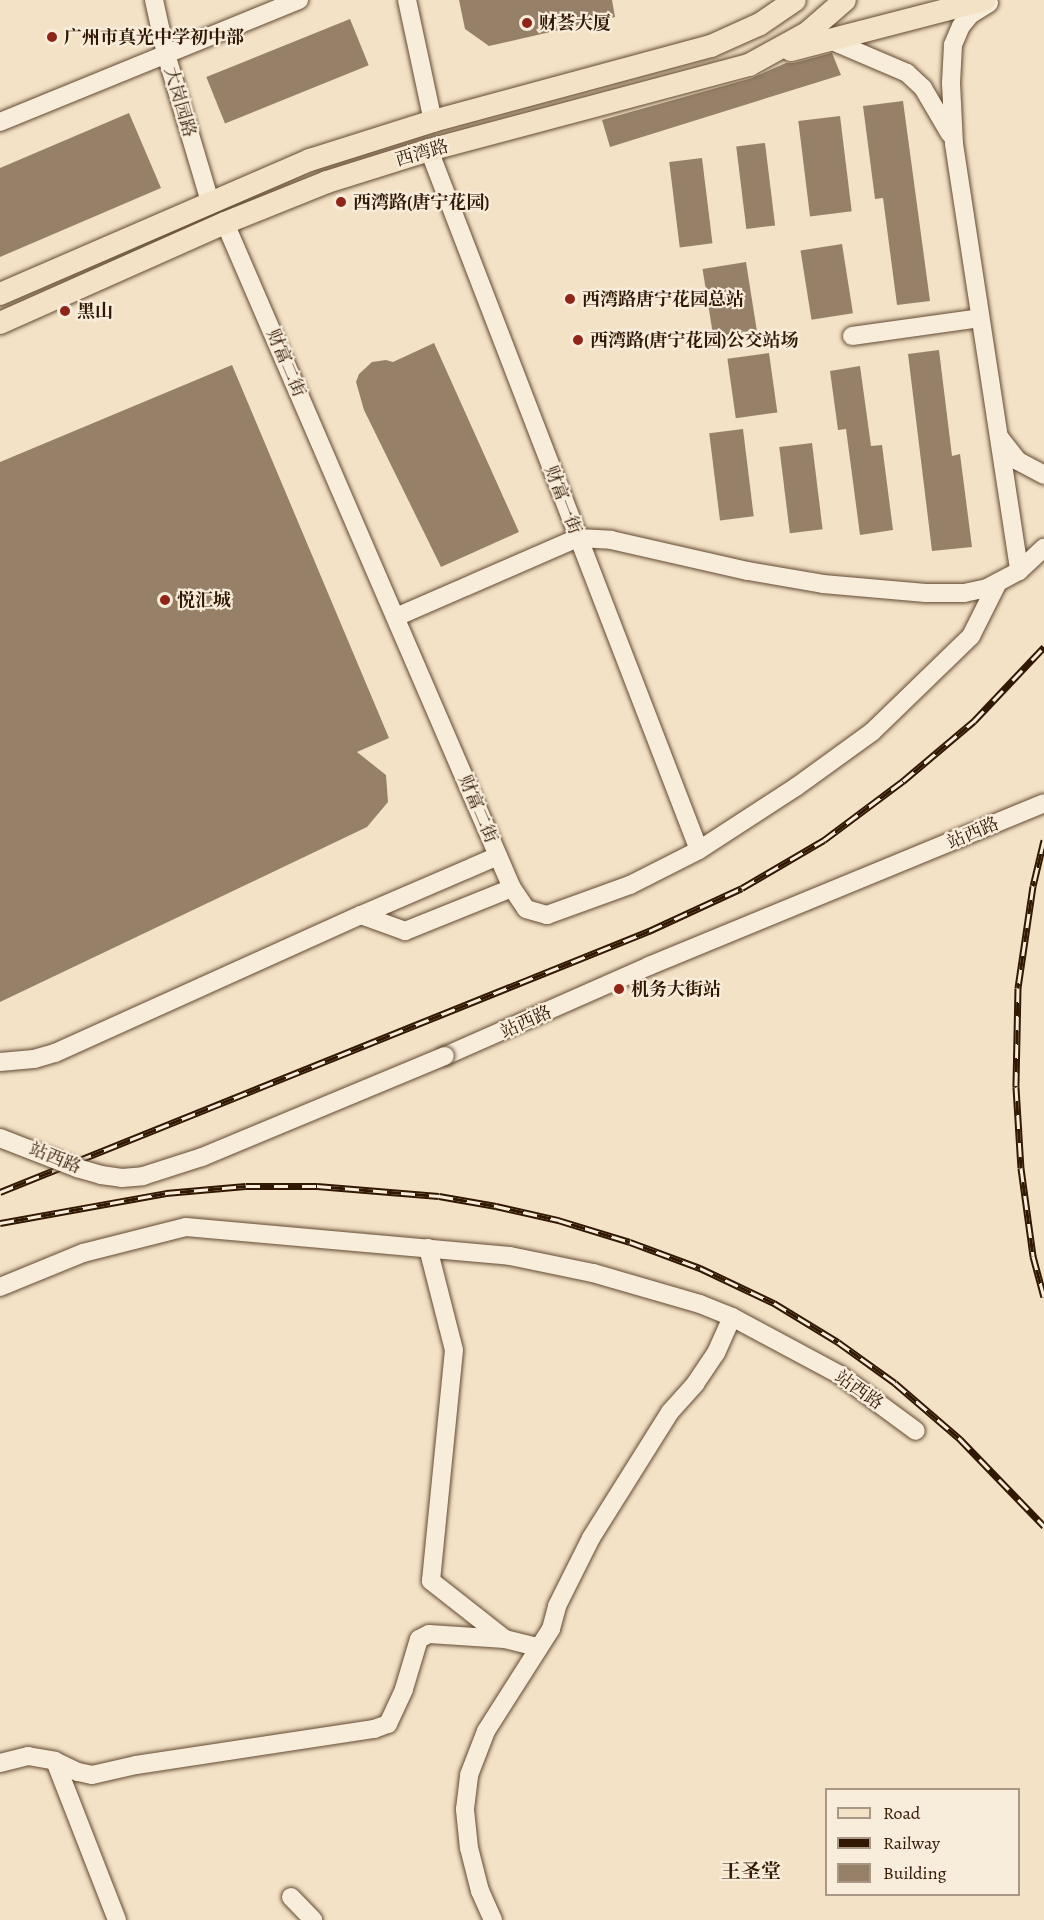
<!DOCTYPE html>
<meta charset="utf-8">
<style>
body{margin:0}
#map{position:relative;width:1044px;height:1920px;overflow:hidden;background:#f4e2c6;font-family:Alegreya,"Noto Serif SC",serif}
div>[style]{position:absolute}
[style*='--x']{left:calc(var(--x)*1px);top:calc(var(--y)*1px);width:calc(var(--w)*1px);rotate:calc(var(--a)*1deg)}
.building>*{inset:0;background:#968168;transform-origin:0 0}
.roads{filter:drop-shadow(0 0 2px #624a33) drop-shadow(0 0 2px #624a33)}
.minor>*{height:18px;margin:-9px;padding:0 9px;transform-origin:9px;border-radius:9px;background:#f8ecda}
.major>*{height:22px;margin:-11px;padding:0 11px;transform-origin:11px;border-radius:11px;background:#f4e2c6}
.rail>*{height:7px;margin-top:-3.5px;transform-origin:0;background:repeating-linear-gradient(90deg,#f8ecda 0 14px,#311802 0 28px);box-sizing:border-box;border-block:2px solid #311802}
.bridges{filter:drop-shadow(0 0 2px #624a33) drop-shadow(0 0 2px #624a33)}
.minor-bridge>*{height:18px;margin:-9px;padding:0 9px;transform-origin:9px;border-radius:9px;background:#f8ecda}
.dots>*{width:16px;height:16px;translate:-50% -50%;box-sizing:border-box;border:3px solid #f8ecda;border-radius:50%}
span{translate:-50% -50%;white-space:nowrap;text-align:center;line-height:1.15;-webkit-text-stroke:4.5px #f8ecda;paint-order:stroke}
.poi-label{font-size:18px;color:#311802;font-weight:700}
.left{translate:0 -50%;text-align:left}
.street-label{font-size:18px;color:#311802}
.neighbourhood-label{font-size:20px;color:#311802;font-weight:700}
.legend{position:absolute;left:825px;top:1788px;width:195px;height:108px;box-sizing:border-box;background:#f8ecda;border:2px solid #a89784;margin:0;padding:8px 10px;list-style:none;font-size:18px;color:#311802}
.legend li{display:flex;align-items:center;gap:12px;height:30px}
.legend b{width:30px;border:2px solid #a89784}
</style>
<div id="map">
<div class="building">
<div style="clip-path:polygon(459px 0,612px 0,615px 17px,489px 46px,465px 29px)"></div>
<div style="left:350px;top:19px;width:50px;height:155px;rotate:68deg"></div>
<div style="clip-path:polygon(832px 53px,841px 75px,610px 147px,602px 120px,752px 78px,786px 63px,794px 63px)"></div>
<div style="clip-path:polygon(903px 101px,930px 301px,897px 305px,883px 198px,875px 199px,863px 106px)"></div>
<div style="clip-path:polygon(129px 113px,161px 188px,0 257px,0 168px)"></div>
<div style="left:840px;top:116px;width:96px;height:42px;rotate:83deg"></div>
<div style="left:765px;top:143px;width:83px;height:29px;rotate:83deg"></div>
<div style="left:702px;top:158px;width:86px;height:33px;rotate:83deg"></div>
<div style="left:842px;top:244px;width:70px;height:42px;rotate:81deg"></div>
<div style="left:746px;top:262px;width:69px;height:44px;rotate:81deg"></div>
<div style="clip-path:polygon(434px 343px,519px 532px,441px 567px,364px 410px,356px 382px,359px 374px,372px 362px,386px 360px,393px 362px)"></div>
<div style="clip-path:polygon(939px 350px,952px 456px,960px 454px,972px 547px,932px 551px,908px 354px)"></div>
<div style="left:769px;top:353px;width:60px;height:42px;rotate:82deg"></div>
<div style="clip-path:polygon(232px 365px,389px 738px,357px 752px,386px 775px,388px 802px,367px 827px,0 1002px,0 462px)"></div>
<div style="clip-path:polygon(860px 366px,871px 446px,882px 445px,893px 530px,860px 535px,846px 429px,838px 430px,830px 371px)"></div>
<div style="left:743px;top:429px;width:88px;height:34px;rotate:83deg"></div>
<div style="left:812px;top:443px;width:87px;height:33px;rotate:83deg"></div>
</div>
<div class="roads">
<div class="minor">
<div style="--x:154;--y:0;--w:55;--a:77.5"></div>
<div style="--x:166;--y:54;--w:154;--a:73.4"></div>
<div style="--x:407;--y:0;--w:124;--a:77.9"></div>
<div style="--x:989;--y:3;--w:22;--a:148"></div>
<div style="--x:970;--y:15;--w:14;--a:129"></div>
<div style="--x:961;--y:26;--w:21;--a:113"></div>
<div style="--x:953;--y:45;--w:38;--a:93"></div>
<div style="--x:951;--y:83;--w:61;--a:87.2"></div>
<div style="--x:954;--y:144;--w:432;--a:81.3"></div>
<div style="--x:830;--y:40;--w:84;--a:23.2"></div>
<div style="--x:907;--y:73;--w:22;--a:43"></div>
<div style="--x:923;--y:88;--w:53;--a:59.6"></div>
<div style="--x:0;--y:122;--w:323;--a:-22.2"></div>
<div style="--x:429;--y:150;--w:750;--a:68.91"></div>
<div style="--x:225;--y:223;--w:724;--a:66.66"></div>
<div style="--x:512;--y:888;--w:25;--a:56"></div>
<div style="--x:526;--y:909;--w:22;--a:16"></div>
<div style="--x:547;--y:915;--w:88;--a:-19.9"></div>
<div style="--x:630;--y:885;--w:77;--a:-26.9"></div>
<div style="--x:699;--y:850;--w:116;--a:-33"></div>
<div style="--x:796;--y:787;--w:94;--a:-35.9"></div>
<div style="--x:872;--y:732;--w:138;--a:-44.1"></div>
<div style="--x:971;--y:636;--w:60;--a:-63.4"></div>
<div style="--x:852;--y:336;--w:129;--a:-8"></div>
<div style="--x:1000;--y:438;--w:29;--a:52"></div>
<div style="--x:1018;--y:461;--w:30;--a:28"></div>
<div style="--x:396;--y:617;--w:198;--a:-23.5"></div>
<div style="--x:578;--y:538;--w:33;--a:3"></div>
<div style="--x:611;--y:540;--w:140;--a:12.8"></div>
<div style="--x:748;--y:571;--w:76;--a:9.8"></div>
<div style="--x:823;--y:584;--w:103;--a:5"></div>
<div style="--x:926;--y:593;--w:38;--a:0"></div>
<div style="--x:964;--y:593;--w:24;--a:-12"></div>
<div style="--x:987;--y:588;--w:36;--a:-28"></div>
<div style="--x:1019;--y:571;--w:34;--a:-43"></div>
<div style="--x:361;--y:915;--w:149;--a:-23.3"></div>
<div style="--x:445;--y:1056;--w:223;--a:-23.8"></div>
<div style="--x:649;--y:966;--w:427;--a:-22.4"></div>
<div style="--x:0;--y:1062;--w:34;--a:-5"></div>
<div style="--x:34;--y:1059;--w:22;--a:-16"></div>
<div style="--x:55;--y:1053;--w:336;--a:-24.3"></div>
<div style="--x:361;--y:915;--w:47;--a:20"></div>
<div style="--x:405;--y:931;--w:115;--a:-21.9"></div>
<div style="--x:428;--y:1248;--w:105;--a:75.7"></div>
<div style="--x:454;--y:1350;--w:232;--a:95.7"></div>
<div style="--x:431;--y:1581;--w:94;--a:38.1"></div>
<div style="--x:0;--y:1287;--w:90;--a:-22.3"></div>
<div style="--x:83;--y:1253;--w:106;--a:-14.2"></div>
<div style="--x:186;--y:1227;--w:325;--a:5.1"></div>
<div style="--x:510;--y:1256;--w:85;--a:11.6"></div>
<div style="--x:593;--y:1273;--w:111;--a:16.2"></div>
<div style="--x:700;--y:1304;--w:35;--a:22"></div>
<div style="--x:732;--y:1317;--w:123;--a:28.2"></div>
<div style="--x:840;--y:1375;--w:94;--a:36.4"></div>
<div style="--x:55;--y:1761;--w:171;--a:68.7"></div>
<div style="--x:0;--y:1763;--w:29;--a:-14"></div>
<div style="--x:28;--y:1756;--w:27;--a:10"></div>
<div style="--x:55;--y:1761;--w:25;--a:26"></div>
<div style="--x:78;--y:1772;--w:14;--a:12"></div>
<div style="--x:92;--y:1775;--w:45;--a:-12.8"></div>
<div style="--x:136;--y:1765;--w:241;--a:-8.6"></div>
<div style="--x:374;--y:1729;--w:15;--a:-20"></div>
<div style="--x:388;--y:1724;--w:38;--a:-65"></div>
<div style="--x:404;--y:1689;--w:52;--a:-73.3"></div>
<div style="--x:419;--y:1639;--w:11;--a:-27"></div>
<div style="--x:429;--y:1634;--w:76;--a:3.8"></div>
<div style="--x:505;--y:1639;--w:34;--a:14"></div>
<div style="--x:291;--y:1897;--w:32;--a:46"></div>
<div style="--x:493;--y:1920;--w:32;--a:-114"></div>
<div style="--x:480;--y:1891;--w:44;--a:-104.3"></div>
<div style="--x:469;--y:1848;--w:39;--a:-96"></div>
<div style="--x:465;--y:1809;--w:34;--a:-83"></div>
<div style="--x:469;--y:1775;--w:47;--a:-68.9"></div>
<div style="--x:486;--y:1731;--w:121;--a:-57.5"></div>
<div style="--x:551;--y:1629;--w:24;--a:-75"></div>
<div style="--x:557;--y:1606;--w:76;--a:-63.4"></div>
<div style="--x:591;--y:1538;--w:149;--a:-57.9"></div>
<div style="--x:670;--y:1412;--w:38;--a:-48"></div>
<div style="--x:695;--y:1384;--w:37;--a:-56"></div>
<div style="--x:716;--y:1353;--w:39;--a:-66"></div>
</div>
<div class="major">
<div style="--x:791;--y:50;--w:200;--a:-14.5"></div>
<div style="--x:0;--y:294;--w:338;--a:-23.4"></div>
<div style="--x:310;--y:160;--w:129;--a:-17.6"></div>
<div style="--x:433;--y:121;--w:288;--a:-15.1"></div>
<div style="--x:711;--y:46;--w:54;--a:-24.2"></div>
<div style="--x:760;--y:24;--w:42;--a:-34.4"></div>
<div style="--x:0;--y:323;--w:246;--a:-24"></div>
<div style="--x:225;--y:223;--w:110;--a:-21.9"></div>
<div style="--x:327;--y:182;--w:107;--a:-17.4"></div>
<div style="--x:429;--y:150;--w:331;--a:-14.9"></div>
<div style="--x:749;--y:65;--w:66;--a:-28.9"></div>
<div style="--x:807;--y:33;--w:50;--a:-41"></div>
</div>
</div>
<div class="rail">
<div style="--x:1044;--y:840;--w:47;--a:103.4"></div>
<div style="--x:1033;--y:886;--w:103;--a:98.4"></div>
<div style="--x:1018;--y:988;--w:99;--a:91.2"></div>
<div style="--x:1016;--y:1087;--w:81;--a:86.5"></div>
<div style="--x:1021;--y:1168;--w:89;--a:82.2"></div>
<div style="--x:1033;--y:1256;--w:42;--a:75"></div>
<div style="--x:0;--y:1192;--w:700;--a:-21.91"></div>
<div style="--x:649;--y:931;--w:102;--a:-24.8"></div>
<div style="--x:742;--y:888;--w:95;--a:-30.3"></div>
<div style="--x:824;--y:840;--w:99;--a:-36.8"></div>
<div style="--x:903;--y:781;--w:93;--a:-40.2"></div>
<div style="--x:974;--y:721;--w:102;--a:-46.6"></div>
<div style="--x:0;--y:1223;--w:169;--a:-10.2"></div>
<div style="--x:166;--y:1193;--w:80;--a:-5"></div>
<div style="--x:246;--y:1186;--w:71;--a:0"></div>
<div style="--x:317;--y:1186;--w:122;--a:4.7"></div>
<div style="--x:439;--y:1196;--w:58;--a:10"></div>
<div style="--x:496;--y:1206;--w:64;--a:12.7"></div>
<div style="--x:558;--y:1220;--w:75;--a:17"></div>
<div style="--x:630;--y:1242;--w:75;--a:20.4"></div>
<div style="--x:700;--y:1268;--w:82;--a:25.3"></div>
<div style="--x:774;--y:1303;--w:75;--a:31.4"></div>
<div style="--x:838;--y:1342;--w:70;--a:35.7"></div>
<div style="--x:895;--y:1383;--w:86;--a:40.7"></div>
<div style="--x:960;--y:1439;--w:121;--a:46"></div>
</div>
<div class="bridges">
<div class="minor-bridge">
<div style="--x:0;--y:1138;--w:83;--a:21.3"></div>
<div style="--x:77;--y:1168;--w:25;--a:16"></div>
<div style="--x:101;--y:1175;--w:21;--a:8"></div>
<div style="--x:122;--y:1178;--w:21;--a:-5"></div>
<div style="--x:143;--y:1176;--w:62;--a:-17.9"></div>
<div style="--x:202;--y:1157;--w:263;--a:-22.6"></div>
</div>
</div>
<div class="dots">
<div style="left:527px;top:23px;background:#8f2418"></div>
<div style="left:52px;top:37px;background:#8f2418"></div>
<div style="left:341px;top:202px;background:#8f2418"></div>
<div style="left:570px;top:299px;background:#8f2418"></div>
<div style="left:65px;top:311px;background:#8f2418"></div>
<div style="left:578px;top:340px;background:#8f2418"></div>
<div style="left:165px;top:600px;background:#8f2418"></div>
<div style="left:619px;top:989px;background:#8f2418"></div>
</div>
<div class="poi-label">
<span class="left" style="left:539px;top:23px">财荟大厦</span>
<span class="left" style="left:64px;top:37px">广州市真光中学初中部</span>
<span class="left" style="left:353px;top:202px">西湾路(唐宁花园)</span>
<span class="left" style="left:582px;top:299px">西湾路唐宁花园总站</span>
<span class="left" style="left:77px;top:311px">黑山</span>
<span class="left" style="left:590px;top:340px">西湾路(唐宁花园)公交站场</span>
<span class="left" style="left:177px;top:600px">悦汇城</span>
<span class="left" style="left:631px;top:989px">机务大街站</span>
</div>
<div class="street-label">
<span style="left:180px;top:102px;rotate:74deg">大岗园路</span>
<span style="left:422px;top:153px;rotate:-16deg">西湾路</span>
<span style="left:286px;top:363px;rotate:67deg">财富二街</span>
<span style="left:563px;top:500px;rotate:69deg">财富一街</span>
<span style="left:478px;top:809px;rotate:67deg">财富二街</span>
<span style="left:973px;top:833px;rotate:-23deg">站西路</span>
<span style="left:526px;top:1022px;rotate:-24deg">站西路</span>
<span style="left:55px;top:1158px;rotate:22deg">站西路</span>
<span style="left:859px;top:1390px;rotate:35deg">站西路</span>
</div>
<div class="neighbourhood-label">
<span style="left:751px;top:1871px">王圣堂</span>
</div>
<ul class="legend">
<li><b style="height:8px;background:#f4e2c6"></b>Road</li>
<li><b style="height:8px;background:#311802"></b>Railway</li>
<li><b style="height:16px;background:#968168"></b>Building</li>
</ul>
</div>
